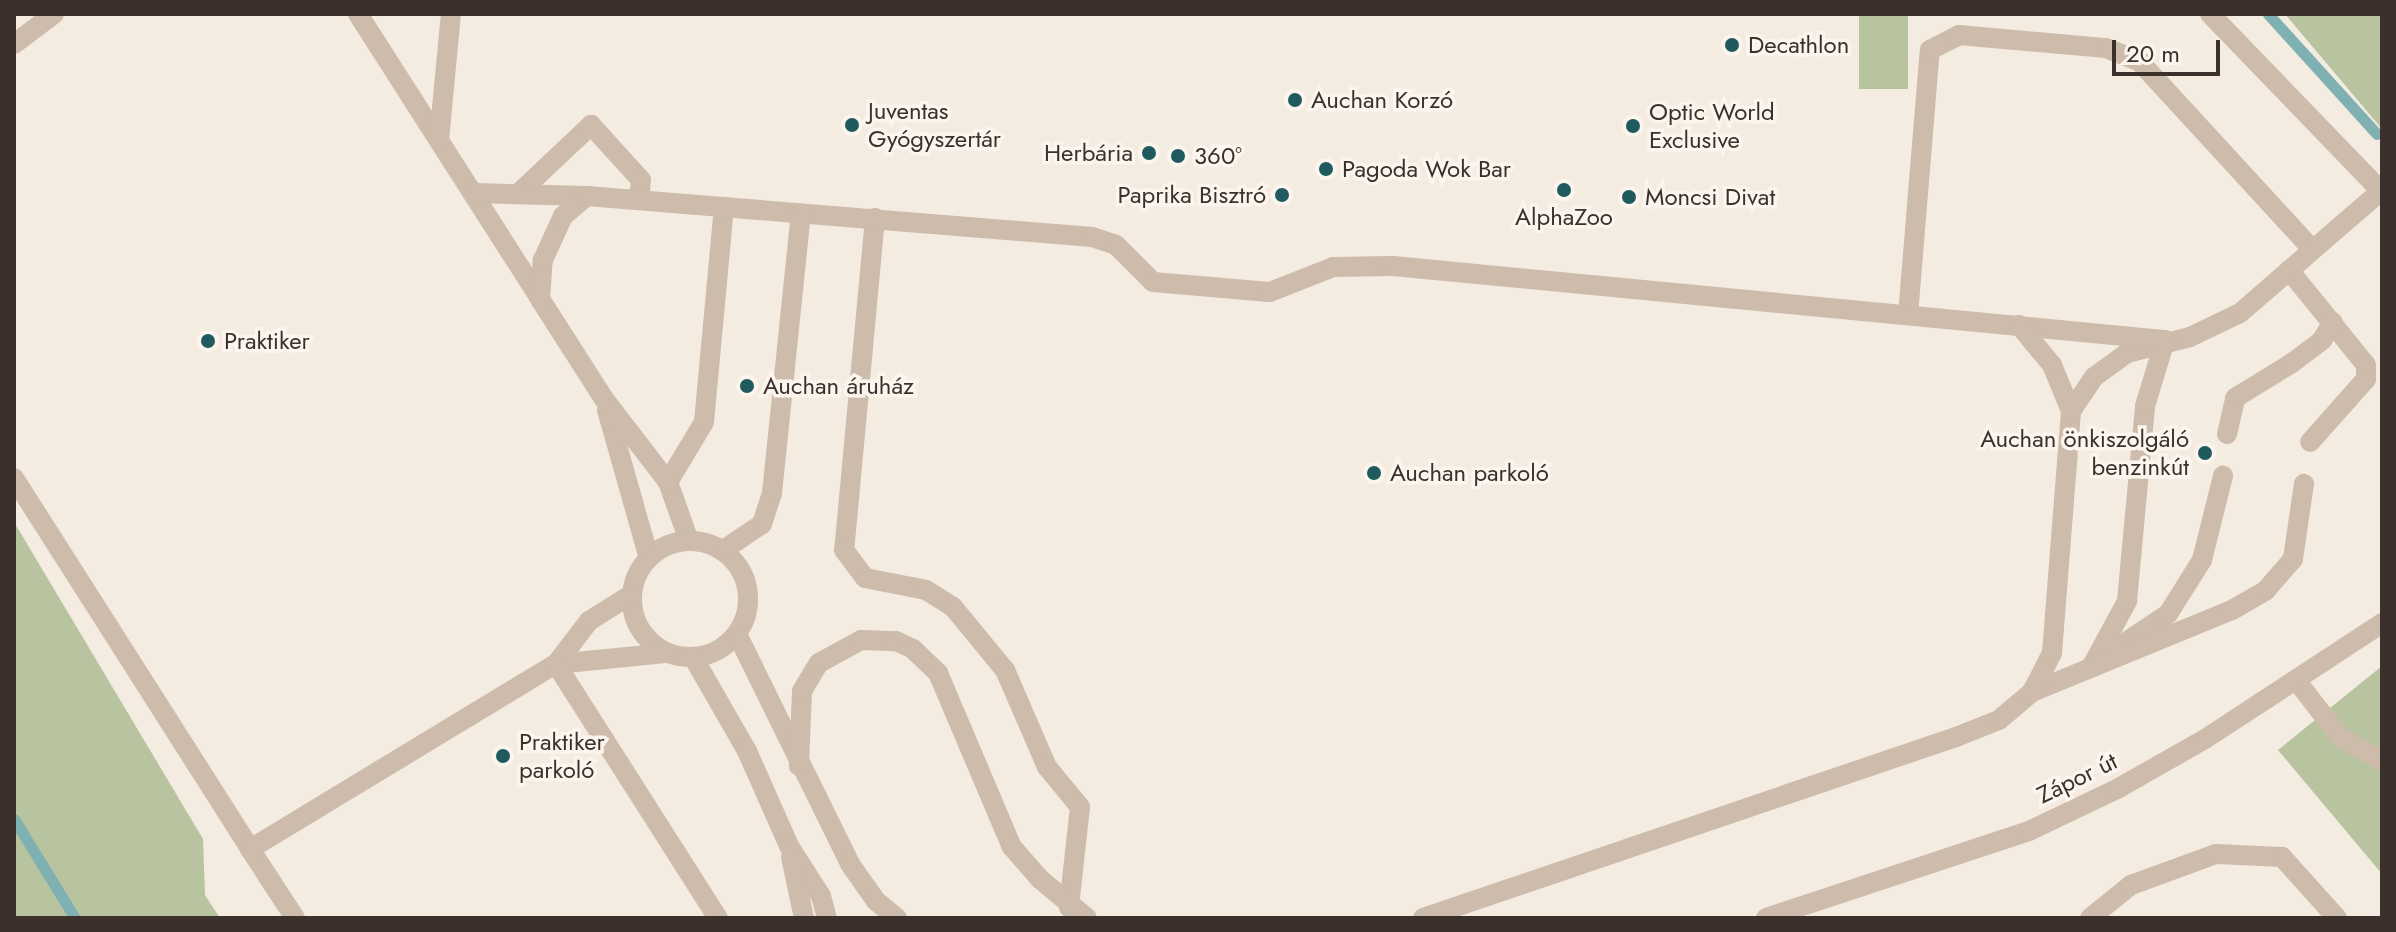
<!DOCTYPE html>
<meta charset="utf-8">
<style>
body{margin:0}
#map{position:relative;width:2396px;height:932px;overflow:hidden;background:#f4ebe1;font-family:Jost,sans-serif}
div>[style]{position:absolute}
[style*='--x']{left:calc(var(--x)*1px);top:calc(var(--y)*1px);width:calc(var(--w)*1px);rotate:calc(var(--a)*1deg)}
.green>*{inset:0;background:#b8c4a0;transform-origin:0 0}
.stream>*{height:11px;margin:-5.5px;padding:0 5.5px;transform-origin:5.5px;border-radius:5.5px;background:#7fb0b2}
.service>*{height:20px;margin:-10px;padding:0 10px;transform-origin:10px;border-radius:10px;background:#cdbbac}
.service>.ring{margin:-10px;padding:0;box-sizing:content-box;background:none;border:20px solid #cdbbac;border-radius:50%}
.minor>*{height:20px;margin:-10px;padding:0 10px;transform-origin:10px;border-radius:10px;background:#cdbbac}
.tertiary>*{height:20px;margin:-10px;padding:0 10px;transform-origin:10px;border-radius:10px;background:#cdbbac}
.dots>*{width:22px;height:22px;translate:-50% -50%;box-sizing:border-box;border:4px solid #fbf5ee;border-radius:50%}
span{translate:-50% -50%;white-space:nowrap;text-align:center;line-height:1.15;-webkit-text-stroke:7px #fbf5ee;paint-order:stroke}
.poi-label{font-size:24px;color:#3b302b}
.left{translate:0 -50%;text-align:left}
.right{translate:-100% -50%;text-align:right}
.street-label{font-size:24px;color:#3b302b}
.frame{position:absolute;inset:0;border:16px solid #3b302b;pointer-events:none}
.scale{position:absolute;left:2112px;top:40px;width:108px;height:36px;box-sizing:border-box;border:4px solid #3b302b;border-top:0;padding-left:10px;font-size:24px;line-height:28px;white-space:nowrap;color:#3b302b;-webkit-text-stroke:6px #fbf5ee;paint-order:stroke}
</style>
<div id="map">
<div class="green">
<div style="left:1859px;top:14px;width:49px;height:75px"></div>
<div style="clip-path:polygon(2285px 14px,2382px 14px,2382px 129px)"></div>
<div style="clip-path:polygon(14px 522px,203px 839px,205px 895px,220px 918px,14px 918px)"></div>
<div style="clip-path:polygon(2382px 666px,2382px 874px,2278px 750px)"></div>
</div>
<div class="stream">
<div style="--x:2268;--y:14;--w:162;--a:47.8"></div>
<div style="--x:14;--y:819;--w:116;--a:58.4"></div>
</div>
<div class="service">
<div style="--x:358;--y:14;--w:338;--a:57.4"></div>
<div style="--x:14;--y:44;--w:50;--a:-36.9"></div>
<div style="--x:439;--y:140;--w:127;--a:-84.6"></div>
<div style="--x:520;--y:192;--w:98;--a:-43.3"></div>
<div style="--x:591;--y:125;--w:74;--a:47.7"></div>
<div style="--x:641;--y:180;--w:20;--a:96"></div>
<div style="--x:473;--y:193;--w:114;--a:1.5"></div>
<div style="--x:875;--y:218;--w:333;--a:95.3"></div>
<div style="--x:844;--y:550;--w:35;--a:53"></div>
<div style="--x:865;--y:578;--w:62;--a:11.1"></div>
<div style="--x:926;--y:590;--w:32;--a:32"></div>
<div style="--x:953;--y:607;--w:82;--a:50.5"></div>
<div style="--x:1005;--y:670;--w:106;--a:66.6"></div>
<div style="--x:1047;--y:767;--w:52;--a:50.5"></div>
<div style="--x:1080;--y:807;--w:101;--a:96.3"></div>
<div style="--x:2289;--y:270;--w:122;--a:51"></div>
<div style="--x:2366;--y:365;--w:14;--a:90"></div>
<div style="--x:2366;--y:379;--w:84;--a:131.6"></div>
<div style="--x:1908;--y:315;--w:266;--a:-85.3"></div>
<div style="--x:1930;--y:50;--w:33;--a:-27"></div>
<div style="--x:1959;--y:35;--w:148;--a:5.1"></div>
<div style="--x:2106;--y:48;--w:37;--a:22"></div>
<div style="--x:2140;--y:62;--w:255;--a:47.4"></div>
<div style="--x:607;--y:410;--w:154;--a:74.2"></div>
<div style="--x:2071;--y:411;--w:41;--a:-55.9"></div>
<div style="--x:2094;--y:377;--w:41;--a:-36"></div>
<div style="--x:2127;--y:353;--w:65;--a:-14.3"></div>
<div style="--x:2190;--y:337;--w:55;--a:-25.6"></div>
<div style="--x:2240;--y:313;--w:186;--a:-40.9"></div>
<div style="--x:2381;--y:191;--w:246;--a:-134"></div>
<div style="--x:2227;--y:434;--w:37;--a:-77"></div>
<div style="--x:2235;--y:398;--w:67;--a:-31.6"></div>
<div style="--x:2292;--y:363;--w:38;--a:-37"></div>
<div style="--x:2322;--y:340;--w:21;--a:-59"></div>
<div style="--x:14;--y:478;--w:440;--a:57.5"></div>
<div style="--x:668;--y:482;--w:70;--a:-59"></div>
<div style="--x:704;--y:422;--w:216;--a:-84.7"></div>
<div style="--x:689;--y:541;--w:63;--a:-109.6"></div>
<div style="--x:668;--y:482;--w:105;--a:-127.6"></div>
<div style="--x:604;--y:399;--w:119;--a:-122.6"></div>
<div style="--x:540;--y:299;--w:39;--a:-86"></div>
<div style="--x:543;--y:260;--w:48;--a:-65.6"></div>
<div style="--x:563;--y:216;--w:31;--a:-40"></div>
<div style="--x:587;--y:196;--w:507;--a:4.64"></div>
<div style="--x:1092;--y:237;--w:25;--a:18"></div>
<div style="--x:1116;--y:245;--w:52;--a:45"></div>
<div style="--x:1153;--y:282;--w:117;--a:4.9"></div>
<div style="--x:1270;--y:292;--w:68;--a:-21.6"></div>
<div style="--x:1333;--y:267;--w:60;--a:-1"></div>
<div style="--x:1393;--y:266;--w:776;--a:5.48"></div>
<div class="ring" style="left:632px;top:541px;width:96px;height:96px"></div>
<div style="--x:722;--y:551;--w:48;--a:-34"></div>
<div style="--x:762;--y:524;--w:33;--a:-72"></div>
<div style="--x:772;--y:493;--w:281;--a:-84.1"></div>
<div style="--x:737;--y:634;--w:256;--a:63.8"></div>
<div style="--x:850;--y:864;--w:45;--a:54.9"></div>
<div style="--x:876;--y:901;--w:27;--a:39"></div>
<div style="--x:2123;--y:644;--w:54;--a:-33.7"></div>
<div style="--x:2168;--y:614;--w:64;--a:-57.8"></div>
<div style="--x:2202;--y:560;--w:87;--a:-76"></div>
<div style="--x:693;--y:657;--w:108;--a:60.1"></div>
<div style="--x:747;--y:751;--w:104;--a:66.1"></div>
<div style="--x:789;--y:846;--w:59;--a:57.4"></div>
<div style="--x:821;--y:896;--w:23;--a:75"></div>
<div style="--x:556;--y:664;--w:112;--a:-5.7"></div>
<div style="--x:556;--y:664;--w:54;--a:-52.5"></div>
<div style="--x:589;--y:621;--w:51;--a:-32.1"></div>
<div style="--x:2093;--y:664;--w:72;--a:-61.6"></div>
<div style="--x:2127;--y:601;--w:196;--a:-84.7"></div>
<div style="--x:2145;--y:406;--w:69;--a:-73.1"></div>
<div style="--x:2296;--y:680;--w:72;--a:52.3"></div>
<div style="--x:2340;--y:737;--w:48;--a:29.7"></div>
<div style="--x:2032;--y:692;--w:216;--a:-22.3"></div>
<div style="--x:2232;--y:610;--w:39;--a:-30"></div>
<div style="--x:2266;--y:590;--w:41;--a:-48.9"></div>
<div style="--x:2293;--y:559;--w:76;--a:-81.7"></div>
<div style="--x:799;--y:766;--w:75;--a:-87.7"></div>
<div style="--x:802;--y:691;--w:33;--a:-59"></div>
<div style="--x:819;--y:663;--w:48;--a:-28.7"></div>
<div style="--x:861;--y:640;--w:35;--a:2"></div>
<div style="--x:896;--y:641;--w:19;--a:25"></div>
<div style="--x:913;--y:649;--w:35;--a:44"></div>
<div style="--x:938;--y:673;--w:189;--a:67"></div>
<div style="--x:1012;--y:847;--w:43;--a:48.8"></div>
<div style="--x:1040;--y:879;--w:61;--a:39.7"></div>
<div style="--x:791;--y:857;--w:62;--a:78"></div>
<div style="--x:295;--y:918;--w:82;--a:-123.1"></div>
<div style="--x:250;--y:849;--w:358;--a:-31.2"></div>
<div style="--x:556;--y:664;--w:301;--a:57.5"></div>
<div style="--x:1423;--y:918;--w:563;--a:-18.76"></div>
<div style="--x:1956;--y:737;--w:46;--a:-21.6"></div>
<div style="--x:1999;--y:720;--w:43;--a:-40.3"></div>
<div style="--x:2032;--y:692;--w:44;--a:-62.9"></div>
<div style="--x:2052;--y:653;--w:243;--a:-85.5"></div>
<div style="--x:2071;--y:411;--w:50;--a:-112.4"></div>
<div style="--x:2052;--y:365;--w:52;--a:-129.5"></div>
<div style="--x:2090;--y:918;--w:53;--a:-38.8"></div>
<div style="--x:2131;--y:885;--w:90;--a:-20"></div>
<div style="--x:2216;--y:854;--w:66;--a:2.6"></div>
<div style="--x:2282;--y:857;--w:82;--a:48"></div>
</div>
<div class="minor">
<div style="--x:2382;--y:191;--w:1;--a:90"></div>
</div>
<div class="tertiary">
<div style="--x:1766;--y:918;--w:277;--a:-18.3"></div>
<div style="--x:2029;--y:831;--w:98;--a:-25.5"></div>
<div style="--x:2117;--y:789;--w:101;--a:-29.6"></div>
<div style="--x:2205;--y:739;--w:212;--a:-33.2"></div>
</div>
<div class="dots">
<div style="left:1732px;top:45px;background:#1f5a5e"></div>
<div style="left:1295px;top:100px;background:#1f5a5e"></div>
<div style="left:852px;top:125px;background:#1f5a5e"></div>
<div style="left:1633px;top:126px;background:#1f5a5e"></div>
<div style="left:1149px;top:153px;background:#1f5a5e"></div>
<div style="left:1178px;top:156px;background:#1f5a5e"></div>
<div style="left:1326px;top:169px;background:#1f5a5e"></div>
<div style="left:1564px;top:190px;background:#1f5a5e"></div>
<div style="left:1282px;top:195px;background:#1f5a5e"></div>
<div style="left:1629px;top:197px;background:#1f5a5e"></div>
<div style="left:208px;top:341px;background:#1f5a5e"></div>
<div style="left:747px;top:386px;background:#1f5a5e"></div>
<div style="left:2205px;top:453px;background:#1f5a5e"></div>
<div style="left:1374px;top:473px;background:#1f5a5e"></div>
<div style="left:503px;top:756px;background:#1f5a5e"></div>
</div>
<div class="poi-label">
<span class="left" style="left:1748px;top:45px">Decathlon</span>
<span class="left" style="left:1311px;top:100px">Auchan Korzó</span>
<span class="left" style="left:868px;top:125px">Juventas<br>Gyógyszertár</span>
<span class="left" style="left:1649px;top:126px">Optic World<br>Exclusive</span>
<span class="right" style="left:1133px;top:153px">Herbária</span>
<span class="left" style="left:1194px;top:156px">360°</span>
<span class="left" style="left:1342px;top:169px">Pagoda Wok Bar</span>
<span class="right" style="left:1266px;top:195px">Paprika Bisztró</span>
<span class="left" style="left:1645px;top:197px">Moncsi Divat</span>
<span style="left:1564px;top:217px">AlphaZoo</span>
<span class="left" style="left:224px;top:341px">Praktiker</span>
<span class="left" style="left:763px;top:386px">Auchan áruház</span>
<span class="right" style="left:2189px;top:453px">Auchan önkiszolgáló<br>benzinkút</span>
<span class="left" style="left:1390px;top:473px">Auchan parkoló</span>
<span class="left" style="left:519px;top:756px">Praktiker<br>parkoló</span>
</div>
<div class="street-label">
<span style="left:2077px;top:778px;rotate:-26deg">Zápor út</span>
</div>
<div class="frame"></div>
<div class="scale">20 m</div>
</div>
